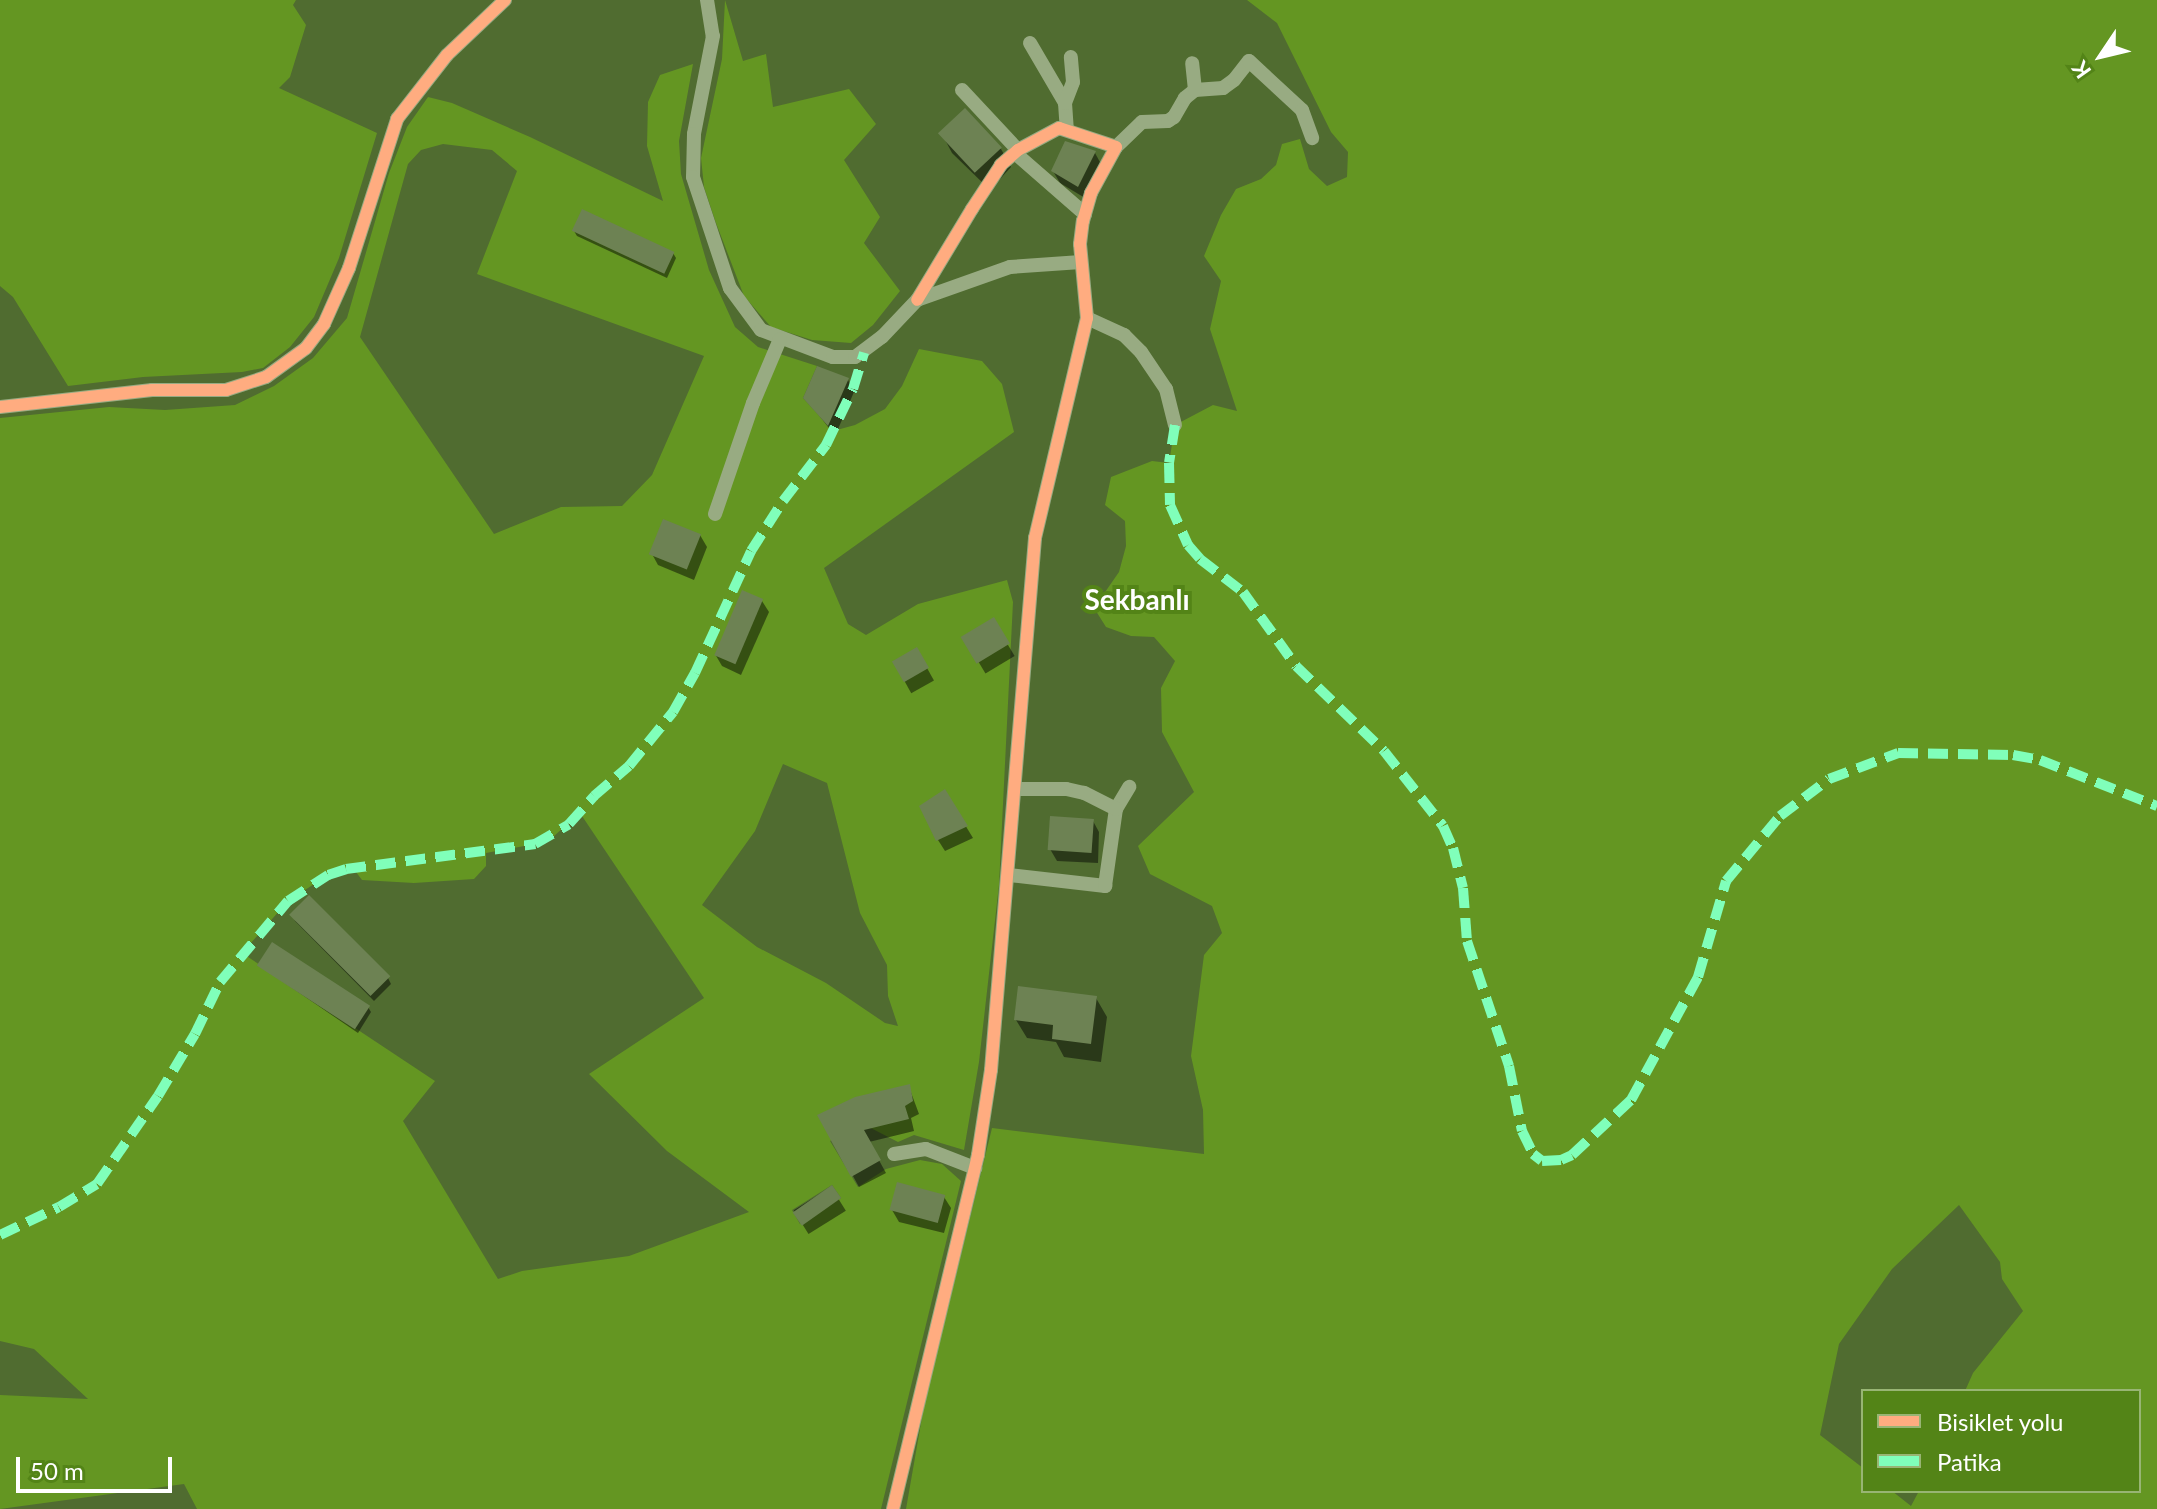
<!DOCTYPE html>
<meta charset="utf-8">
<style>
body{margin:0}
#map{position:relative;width:2157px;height:1509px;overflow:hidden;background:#506c30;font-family:Lato,sans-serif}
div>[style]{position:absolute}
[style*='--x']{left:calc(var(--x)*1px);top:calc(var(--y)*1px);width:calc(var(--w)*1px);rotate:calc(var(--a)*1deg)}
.green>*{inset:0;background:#649622}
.shadow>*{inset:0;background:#0007;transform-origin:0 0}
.building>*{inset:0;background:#6d8253;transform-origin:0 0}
.minor>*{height:14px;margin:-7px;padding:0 7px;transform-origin:7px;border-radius:7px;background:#98ab82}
.quiet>*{height:10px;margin-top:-5px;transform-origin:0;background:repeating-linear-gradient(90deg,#80ffba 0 20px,transparent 0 30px)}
.cycleway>*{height:12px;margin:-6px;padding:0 6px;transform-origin:6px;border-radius:6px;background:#ffac80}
span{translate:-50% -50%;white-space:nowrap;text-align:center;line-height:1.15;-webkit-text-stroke:8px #538417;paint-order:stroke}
.quarter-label{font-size:28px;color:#fff;font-weight:700}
.legend{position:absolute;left:1861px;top:1389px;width:280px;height:104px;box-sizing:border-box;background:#538417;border:2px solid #98b574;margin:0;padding:10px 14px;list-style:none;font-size:24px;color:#fff}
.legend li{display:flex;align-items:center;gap:16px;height:40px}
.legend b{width:40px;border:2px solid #98b574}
.north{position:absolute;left:2061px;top:16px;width:80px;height:80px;-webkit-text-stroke:6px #538417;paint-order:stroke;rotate:235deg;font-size:22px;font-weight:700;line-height:32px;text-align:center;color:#fff}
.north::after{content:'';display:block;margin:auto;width:28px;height:36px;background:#fff;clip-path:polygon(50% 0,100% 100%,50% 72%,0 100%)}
.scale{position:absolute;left:16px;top:1457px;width:156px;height:36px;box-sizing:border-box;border:4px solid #fff;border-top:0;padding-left:10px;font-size:24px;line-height:28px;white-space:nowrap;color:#fff;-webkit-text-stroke:6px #538417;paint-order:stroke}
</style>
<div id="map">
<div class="green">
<div style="clip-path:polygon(0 0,296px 0,293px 5px,306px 25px,290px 77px,279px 88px,377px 133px,339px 258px,314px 317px,290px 347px,263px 368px,242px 372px,143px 377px,68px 386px,13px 297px,0 286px)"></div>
<div style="clip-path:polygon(725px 0,743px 61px,766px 54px,773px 107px,849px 89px,876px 124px,844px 160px,880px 217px,864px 243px,900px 291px,873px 325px,851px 343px,812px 340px,771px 327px,744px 296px,716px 223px,704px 187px,701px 158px,722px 59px)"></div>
<div style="clip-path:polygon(evenodd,1247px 0,2157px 0,2157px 1509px,906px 1509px,924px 1406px,992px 1128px,1204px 1154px,1203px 1110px,1191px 1056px,1204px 955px,1222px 933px,1212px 906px,1150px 874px,1138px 846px,1194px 792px,1162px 732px,1161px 688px,1175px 661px,1154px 637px,1131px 636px,1106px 627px,1094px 608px,1119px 572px,1126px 546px,1125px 521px,1105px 505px,1111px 477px,1152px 461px,1169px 463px,1175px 425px,1213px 405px,1237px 411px,1210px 329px,1221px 281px,1204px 256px,1221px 215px,1236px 189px,1261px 179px,1276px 165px,1282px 144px,1300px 139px,1309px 169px,1327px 186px,1347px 177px,1348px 152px,1331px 132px,1277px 23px,1247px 0,1959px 1205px,2000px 1262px,2002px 1279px,2023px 1311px,1973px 1373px,1965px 1391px,2139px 1391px,2139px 1491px,1919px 1491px,1911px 1506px,1892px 1491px,1863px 1491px,1863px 1468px,1820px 1435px,1839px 1344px,1892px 1269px,1959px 1205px)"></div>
<div style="clip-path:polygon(evenodd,693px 64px,679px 141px,681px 174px,709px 270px,735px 327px,758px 347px,817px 366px,803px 398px,833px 431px,855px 425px,885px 409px,902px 386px,919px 349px,982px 361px,1002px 384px,1014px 432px,824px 568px,848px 624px,866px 635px,918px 604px,1007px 580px,1013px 602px,999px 885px,979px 1062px,964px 1150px,914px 1135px,898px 1142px,863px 1124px,830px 1141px,858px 1187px,886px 1169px,920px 1160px,942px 1164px,961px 1181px,881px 1509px,197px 1509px,184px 1484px,0 1509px,0 1395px,88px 1399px,34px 1349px,0 1341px,0 418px,109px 407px,165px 410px,235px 405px,274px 386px,313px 358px,347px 318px,389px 173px,407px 127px,428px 97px,452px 103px,530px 137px,663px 201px,647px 146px,648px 102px,660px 75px,693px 64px,443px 144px,492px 150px,517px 171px,477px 274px,704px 356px,652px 475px,622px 506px,561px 507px,494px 534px,360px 337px,408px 164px,421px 150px,443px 144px,693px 64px,783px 764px,827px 783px,860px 913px,887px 965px,888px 996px,898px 1026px,885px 1023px,826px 983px,757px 947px,702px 905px,755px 831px,783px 764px,693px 64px,580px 813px,704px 998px,589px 1074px,667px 1151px,749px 1212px,629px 1256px,522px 1271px,498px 1279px,403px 1121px,435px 1081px,242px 953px,288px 901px,328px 875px,353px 868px,362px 880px,414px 883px,474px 879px,486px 866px,486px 853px,535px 844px,554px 836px,580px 813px,693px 64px,832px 1185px,841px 1198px,800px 1224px,792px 1210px,832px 1185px)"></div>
</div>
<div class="shadow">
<div style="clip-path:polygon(942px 134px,1001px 149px,1011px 167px,990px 190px,952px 153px)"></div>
<div style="clip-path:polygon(1095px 153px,1101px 164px,1085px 198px,1060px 183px,1053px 171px)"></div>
<div style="clip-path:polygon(574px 231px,673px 253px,676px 258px,667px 278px,577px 236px)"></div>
<div style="clip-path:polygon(848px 380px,854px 392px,835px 436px,805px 397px)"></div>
<div style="clip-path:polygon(700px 535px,707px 547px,694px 580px,658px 565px,652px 554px)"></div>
<div style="clip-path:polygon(762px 601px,769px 612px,741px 675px,722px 666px,715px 654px)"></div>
<div style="left:993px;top:620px;width:42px;height:34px;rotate:59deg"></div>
<div style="left:917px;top:650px;width:35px;height:26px;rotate:61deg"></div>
<div style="clip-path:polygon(945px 792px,973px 838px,945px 851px,938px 840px)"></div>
<div style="clip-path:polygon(1093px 821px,1099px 832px,1098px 863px,1057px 861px,1050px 849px)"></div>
<div style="clip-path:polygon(294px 920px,388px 978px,391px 984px,374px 1001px)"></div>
<div style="clip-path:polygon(260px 966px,368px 1007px,371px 1012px,358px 1033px)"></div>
<div style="clip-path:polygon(1096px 998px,1107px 1017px,1101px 1062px,1064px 1057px,1056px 1042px,1027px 1038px,1016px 1020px)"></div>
<div style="clip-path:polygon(909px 1087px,919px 1114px,911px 1118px,914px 1131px,869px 1142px,886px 1173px,859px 1187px,820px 1116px)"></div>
<div style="left:831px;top:1187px;width:28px;height:44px;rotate:58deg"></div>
<div style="clip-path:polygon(944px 1197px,951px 1208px,944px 1233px,899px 1222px,892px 1210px)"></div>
</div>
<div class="building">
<div style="left:965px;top:108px;width:54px;height:37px;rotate:47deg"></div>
<div style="clip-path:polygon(1065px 141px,1096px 151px,1078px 187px,1051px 171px)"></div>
<div style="left:582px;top:209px;width:102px;height:24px;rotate:25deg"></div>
<div style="clip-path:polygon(817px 366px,849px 378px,828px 426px,803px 398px)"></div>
<div style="left:663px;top:519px;width:41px;height:38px;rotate:22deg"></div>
<div style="left:742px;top:590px;width:23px;height:71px;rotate:23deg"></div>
<div style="left:994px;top:617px;width:31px;height:39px;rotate:59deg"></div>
<div style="left:917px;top:647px;width:24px;height:29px;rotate:60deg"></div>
<div style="clip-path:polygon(945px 789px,968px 826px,936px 841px,919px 806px)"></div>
<div style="left:1050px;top:816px;width:44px;height:34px;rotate:4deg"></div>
<div style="left:309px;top:895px;width:115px;height:28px;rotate:45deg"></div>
<div style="left:272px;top:942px;width:117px;height:28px;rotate:33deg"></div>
<div style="clip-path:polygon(1018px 986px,1097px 996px,1091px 1044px,1052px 1039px,1053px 1025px,1014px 1020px)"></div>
<div style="clip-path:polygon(910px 1084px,913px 1101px,905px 1106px,909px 1119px,864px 1130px,881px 1160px,851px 1177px,817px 1115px,855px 1097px)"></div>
<div style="left:897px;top:1182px;width:50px;height:29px;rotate:15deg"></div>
<div style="left:832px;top:1185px;width:16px;height:48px;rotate:55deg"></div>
</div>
<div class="minor">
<div style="--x:707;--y:0;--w:36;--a:81"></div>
<div style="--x:713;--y:36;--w:100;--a:101"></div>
<div style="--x:694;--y:134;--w:43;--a:91.3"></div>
<div style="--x:693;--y:177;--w:117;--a:71.6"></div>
<div style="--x:730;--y:288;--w:52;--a:53.6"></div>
<div style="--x:761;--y:330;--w:77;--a:20.6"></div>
<div style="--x:833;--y:357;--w:22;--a:0"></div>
<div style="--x:855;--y:357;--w:34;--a:-37"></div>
<div style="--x:882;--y:337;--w:51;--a:-46.6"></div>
<div style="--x:917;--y:300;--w:99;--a:-19.5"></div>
<div style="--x:1010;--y:267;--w:71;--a:-4"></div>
<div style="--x:1030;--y:43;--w:69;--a:59.7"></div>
<div style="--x:1065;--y:103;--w:26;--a:86"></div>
<div style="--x:962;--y:90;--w:82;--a:47"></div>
<div style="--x:1195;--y:90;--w:28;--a:-4"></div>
<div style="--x:1223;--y:88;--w:14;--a:-36"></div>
<div style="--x:1234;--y:80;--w:24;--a:-52"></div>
<div style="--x:1249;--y:61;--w:72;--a:42.8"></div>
<div style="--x:1302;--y:110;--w:30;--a:70"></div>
<div style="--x:1065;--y:103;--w:22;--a:-69"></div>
<div style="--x:1073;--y:82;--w:25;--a:-95"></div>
<div style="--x:1116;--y:147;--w:36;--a:-44"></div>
<div style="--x:1142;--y:122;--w:26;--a:-2"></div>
<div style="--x:1168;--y:121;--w:7;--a:-34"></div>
<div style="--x:1174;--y:117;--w:22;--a:-60"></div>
<div style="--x:1185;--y:98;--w:13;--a:-39"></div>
<div style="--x:1195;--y:90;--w:27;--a:-96"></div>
<div style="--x:1015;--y:153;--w:93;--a:41.1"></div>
<div style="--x:1087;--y:318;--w:41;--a:24.7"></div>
<div style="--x:1124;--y:335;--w:24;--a:45"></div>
<div style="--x:1141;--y:352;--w:45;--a:56"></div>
<div style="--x:1166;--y:389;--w:37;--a:76"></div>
<div style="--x:0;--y:407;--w:153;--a:-6.4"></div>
<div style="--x:152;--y:390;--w:74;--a:0"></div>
<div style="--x:226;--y:390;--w:42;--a:-18"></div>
<div style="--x:266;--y:377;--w:49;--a:-35.9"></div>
<div style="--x:306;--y:348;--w:30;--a:-53"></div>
<div style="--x:324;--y:324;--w:61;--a:-65.9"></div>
<div style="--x:349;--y:268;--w:157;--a:-72.1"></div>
<div style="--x:397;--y:119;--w:81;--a:-52"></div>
<div style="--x:447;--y:55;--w:80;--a:-43.5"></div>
<div style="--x:715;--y:514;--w:117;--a:-71.1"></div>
<div style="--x:753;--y:403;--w:69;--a:-67.1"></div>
<div style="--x:1116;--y:809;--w:26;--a:-59"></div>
<div style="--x:1009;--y:875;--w:97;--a:6.5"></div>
<div style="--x:1105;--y:886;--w:78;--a:-81.9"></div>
<div style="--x:1116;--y:809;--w:36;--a:-153"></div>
<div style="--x:1084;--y:793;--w:18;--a:-167"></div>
<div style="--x:1066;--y:789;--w:50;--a:180"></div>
<div style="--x:894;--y:1154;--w:32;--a:-9"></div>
<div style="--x:926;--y:1149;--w:53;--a:21.2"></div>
<div style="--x:893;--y:1509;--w:364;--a:-76.5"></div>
<div style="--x:978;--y:1155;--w:86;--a:-81.3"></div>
<div style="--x:991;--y:1070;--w:534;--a:-85.27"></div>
<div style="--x:1035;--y:538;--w:226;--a:-76.7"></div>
<div style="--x:1087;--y:318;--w:74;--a:-95.4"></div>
<div style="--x:1080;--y:244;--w:23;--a:-83"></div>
<div style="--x:1083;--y:221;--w:29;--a:-74"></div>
<div style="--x:1091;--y:193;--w:52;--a:-61.5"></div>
<div style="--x:1116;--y:147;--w:60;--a:-161.6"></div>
<div style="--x:1059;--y:128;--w:47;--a:151.8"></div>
<div style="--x:1018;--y:150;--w:23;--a:139"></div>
<div style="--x:1001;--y:165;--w:53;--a:123.4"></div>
<div style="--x:972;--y:209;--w:106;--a:121.1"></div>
</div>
<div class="quiet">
<div style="--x:1175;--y:425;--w:38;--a:99"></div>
<div style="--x:1169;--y:463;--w:42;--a:88.6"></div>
<div style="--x:1170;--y:505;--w:44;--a:65.8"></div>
<div style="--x:1188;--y:545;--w:18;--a:49"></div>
<div style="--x:1200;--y:559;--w:54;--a:37.5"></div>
<div style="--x:1243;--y:592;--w:91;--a:54.4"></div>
<div style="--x:1296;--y:666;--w:122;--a:44"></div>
<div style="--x:1384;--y:751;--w:95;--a:51.8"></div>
<div style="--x:1443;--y:826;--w:24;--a:66"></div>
<div style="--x:1453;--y:848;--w:41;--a:76"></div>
<div style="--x:1463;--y:888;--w:53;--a:85.7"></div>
<div style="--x:1467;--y:941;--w:132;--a:71.4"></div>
<div style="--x:1509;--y:1066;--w:66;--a:78.7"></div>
<div style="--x:1522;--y:1131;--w:25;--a:64"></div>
<div style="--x:1533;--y:1154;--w:11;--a:38"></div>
<div style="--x:1542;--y:1161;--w:19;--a:-3"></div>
<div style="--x:1561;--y:1160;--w:12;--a:-24"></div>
<div style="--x:1572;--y:1155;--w:81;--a:-43"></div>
<div style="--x:1631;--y:1100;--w:140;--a:-61.4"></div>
<div style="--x:1698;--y:977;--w:100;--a:-73.7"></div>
<div style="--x:1726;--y:881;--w:85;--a:-50.3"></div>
<div style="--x:1780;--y:816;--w:61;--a:-37.1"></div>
<div style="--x:1829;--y:779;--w:74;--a:-20.6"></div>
<div style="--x:1898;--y:753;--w:115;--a:1"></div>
<div style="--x:2013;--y:755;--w:27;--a:10"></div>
<div style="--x:2040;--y:760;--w:126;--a:21.5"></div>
<div style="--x:0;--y:1235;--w:65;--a:-25.4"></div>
<div style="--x:59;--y:1207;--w:44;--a:-31.2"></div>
<div style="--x:97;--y:1184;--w:107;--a:-55.3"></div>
<div style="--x:158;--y:1096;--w:72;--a:-59.2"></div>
<div style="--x:195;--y:1034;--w:58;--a:-64.3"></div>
<div style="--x:220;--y:982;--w:106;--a:-50"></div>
<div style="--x:288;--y:901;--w:48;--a:-33"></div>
<div style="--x:328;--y:875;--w:19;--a:-18"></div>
<div style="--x:346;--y:869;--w:191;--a:-7.5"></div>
<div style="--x:535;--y:844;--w:39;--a:-30"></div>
<div style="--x:569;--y:824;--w:38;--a:-48"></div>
<div style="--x:594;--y:796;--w:46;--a:-40.6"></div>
<div style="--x:629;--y:766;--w:70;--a:-50.8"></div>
<div style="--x:673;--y:712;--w:45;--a:-60.6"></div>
<div style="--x:695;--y:673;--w:134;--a:-65.3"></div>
<div style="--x:751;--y:551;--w:59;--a:-57.4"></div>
<div style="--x:783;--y:501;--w:71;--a:-52.5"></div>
<div style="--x:826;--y:445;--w:62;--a:-64.3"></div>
<div style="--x:853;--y:389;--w:38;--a:-73"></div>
</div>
<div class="cycleway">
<div style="--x:0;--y:407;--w:153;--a:-6.4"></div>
<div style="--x:152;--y:390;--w:74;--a:0"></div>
<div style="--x:226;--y:390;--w:42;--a:-18"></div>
<div style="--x:266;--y:377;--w:49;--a:-35.9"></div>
<div style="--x:306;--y:348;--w:30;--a:-53"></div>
<div style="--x:324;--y:324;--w:61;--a:-65.9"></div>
<div style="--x:349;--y:268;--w:157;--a:-72.1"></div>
<div style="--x:397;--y:119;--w:81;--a:-52"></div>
<div style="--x:447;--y:55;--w:80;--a:-43.5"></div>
<div style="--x:893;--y:1509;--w:364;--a:-76.5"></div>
<div style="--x:978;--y:1155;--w:86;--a:-81.3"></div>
<div style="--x:991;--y:1070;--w:534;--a:-85.27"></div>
<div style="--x:1035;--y:538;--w:226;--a:-76.7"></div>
<div style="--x:1087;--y:318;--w:74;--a:-95.4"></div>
<div style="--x:1080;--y:244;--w:23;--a:-83"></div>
<div style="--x:1083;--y:221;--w:29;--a:-74"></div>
<div style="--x:1091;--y:193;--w:52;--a:-61.5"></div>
<div style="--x:1116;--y:147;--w:60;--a:-161.6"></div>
<div style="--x:1059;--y:128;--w:47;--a:151.8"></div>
<div style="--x:1018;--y:150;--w:23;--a:139"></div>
<div style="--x:1001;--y:165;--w:53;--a:123.4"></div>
<div style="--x:972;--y:209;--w:106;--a:121.1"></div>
</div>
<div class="quarter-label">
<span style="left:1137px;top:599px">Sekbanlı</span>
</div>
<ul class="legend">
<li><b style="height:10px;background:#ffac80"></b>Bisiklet yolu</li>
<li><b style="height:10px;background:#80ffba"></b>Patika</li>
</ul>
<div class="north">K</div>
<div class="scale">50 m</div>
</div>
